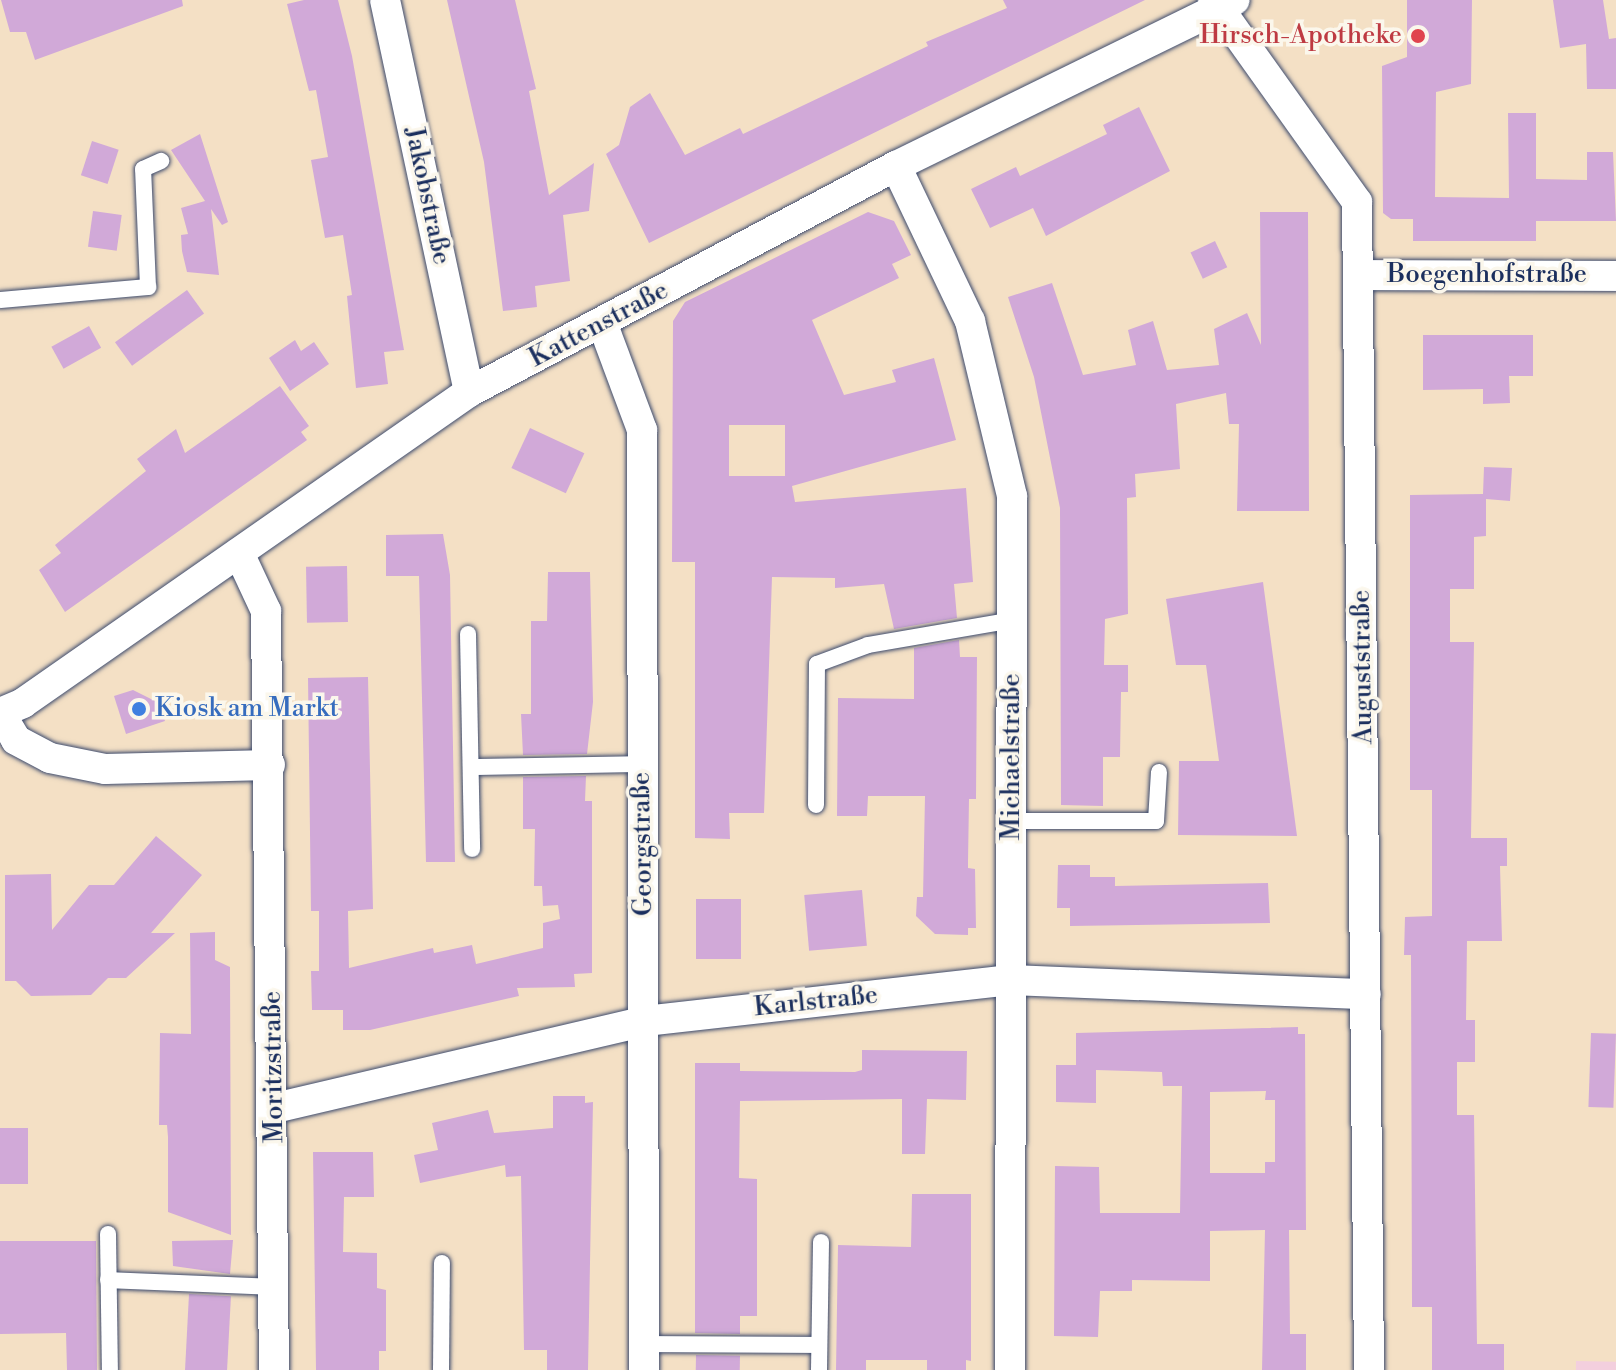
<!DOCTYPE html>
<meta charset="utf-8">
<style>
body{margin:0}
#map{position:relative;width:1616px;height:1370px;overflow:hidden;background:#f4e0c5;font-family:"Libre Bodoni",serif}
div>[style]{position:absolute}
[style*='--x']{left:calc(var(--x)*1px);top:calc(var(--y)*1px);width:calc(var(--w)*1px);rotate:calc(var(--a)*1deg)}
.built>*{inset:0;background:#f3cfde;transform-origin:0 0}
.building>*{inset:0;background:#d1a9d8;transform-origin:0 0}
.roads{filter:drop-shadow(0 0 2px #3c4a6d) drop-shadow(0 0 2px #3c4a6d)}
.lane>*{height:16px;margin:-8px;padding:0 8px;transform-origin:8px;border-radius:8px;background:#fff}
.street>*{height:30px;margin:-15px;padding:0 15px;transform-origin:15px;border-radius:15px;background:#fff}
.dots>*{width:22px;height:22px;translate:-50% -50%;box-sizing:border-box;border:4px solid #fbf7ec;border-radius:50%}
span{translate:-50% -50%;white-space:nowrap;text-align:center;line-height:1.15;-webkit-text-stroke:7px #fbf7ec;paint-order:stroke}
.health-label{font-size:26px;color:#be3a42}
.right{translate:-100% -50%;text-align:right}
.street-label{font-size:26px;color:#1b2f5e}
.shop-label{font-size:26px;color:#366cbe}
.left{translate:0 -50%;text-align:left}
</style>
<div id="map">
<div class="built">
<div style="left:1576px;top:1361px;width:40px;height:9px;rotate:1deg"></div>
</div>
<div class="building">
<div style="clip-path:polygon(1px 0,182px 0,183px 6px,35px 60px,26px 32px,10px 32px)"></div>
<div style="clip-path:polygon(304px 0,338px 0,352px 56px,404px 350px,384px 352px,388px 384px,356px 388px,347px 296px,352px 295px,343px 235px,325px 238px,311px 160px,328px 157px,316px 90px,309px 91px,287px 4px)"></div>
<div style="clip-path:polygon(447px 0,515px 0,536px 89px,529px 91px,549px 195px,594px 163px,589px 211px,563px 215px,570px 281px,535px 286px,537px 307px,503px 311px,484px 162px)"></div>
<div style="clip-path:polygon(1003px 0,1145px 0,649px 243px,606px 154px,619px 145px,630px 107px,650px 93px,685px 155px,740px 128px,743px 134px,928px 46px,926px 42px,1007px 8px)"></div>
<div style="clip-path:polygon(1407px 0,1472px 0,1471px 84px,1436px 92px,1435px 197px,1509px 198px,1508px 113px,1536px 113px,1536px 179px,1587px 180px,1587px 152px,1613px 152px,1616px 221px,1536px 221px,1536px 241px,1413px 241px,1413px 219px,1391px 219px,1383px 213px,1382px 66px,1407px 57px)"></div>
<div style="clip-path:polygon(1553px 0,1603px 0,1609px 39px,1616px 38px,1616px 89px,1587px 89px,1586px 44px,1560px 48px)"></div>
<div style="clip-path:polygon(1139px 107px,1170px 171px,1046px 236px,1033px 208px,990px 228px,971px 189px,1016px 167px,1020px 176px,1107px 134px,1103px 125px)"></div>
<div style="clip-path:polygon(200px 134px,228px 222px,222px 225px,211px 209px,219px 275px,187px 272px,182px 251px,181px 235px,188px 234px,181px 208px,205px 201px,171px 150px)"></div>
<div style="left:92px;top:141px;width:28px;height:36px;rotate:18deg"></div>
<div style="left:93px;top:211px;width:29px;height:36px;rotate:8deg"></div>
<div style="clip-path:polygon(evenodd,868px 212px,894px 221px,911px 255px,892px 264px,899px 278px,812px 320px,844px 395px,896px 382px,892px 370px,934px 358px,956px 440px,792px 486px,795px 502px,966px 488px,973px 582px,954px 584px,957px 618px,894px 629px,884px 584px,835px 588px,835px 578px,772px 577px,764px 813px,729px 813px,730px 839px,695px 838px,695px 562px,672px 562px,673px 321px,685px 302px,868px 212px,729px 425px,785px 425px,785px 476px,729px 476px,729px 425px)"></div>
<div style="clip-path:polygon(1260px 212px,1308px 212px,1309px 511px,1237px 511px,1239px 424px,1229px 424px,1226px 393px,1176px 404px,1180px 469px,1135px 474px,1136px 497px,1127px 498px,1128px 614px,1105px 619px,1104px 665px,1128px 665px,1128px 692px,1121px 692px,1120px 757px,1103px 757px,1103px 806px,1061px 805px,1060px 508px,1034px 377px,1008px 297px,1052px 283px,1083px 375px,1136px 365px,1128px 330px,1153px 321px,1167px 370px,1219px 365px,1214px 329px,1247px 313px,1261px 345px)"></div>
<div style="left:1215px;top:241px;width:29px;height:27px;rotate:65deg"></div>
<div style="left:187px;top:290px;width:29px;height:89px;rotate:54deg"></div>
<div style="left:89px;top:326px;width:25px;height:43px;rotate:61deg"></div>
<div style="clip-path:polygon(1423px 335px,1533px 335px,1533px 376px,1509px 376px,1510px 403px,1483px 404px,1483px 389px,1423px 390px)"></div>
<div style="clip-path:polygon(295px 340px,301px 351px,314px 342px,329px 364px,290px 391px,269px 358px)"></div>
<div style="clip-path:polygon(280px 386px,309px 426px,301px 432px,307px 440px,65px 612px,39px 570px,61px 553px,55px 545px,146px 471px,137px 459px,176px 429px,185px 453px)"></div>
<div style="left:530px;top:428px;width:60px;height:44px;rotate:25deg"></div>
<div style="clip-path:polygon(1484px 467px,1512px 468px,1510px 501px,1486px 499px,1486px 536px,1474px 537px,1474px 589px,1450px 589px,1450px 642px,1474px 642px,1471px 838px,1507px 838px,1507px 866px,1500px 866px,1502px 941px,1467px 941px,1466px 1020px,1475px 1020px,1475px 1062px,1457px 1062px,1457px 1115px,1474px 1115px,1477px 1344px,1504px 1344px,1504px 1370px,1432px 1370px,1432px 1307px,1412px 1307px,1411px 955px,1404px 955px,1405px 917px,1432px 916px,1432px 790px,1410px 790px,1410px 495px,1483px 494px)"></div>
<div style="clip-path:polygon(443px 534px,450px 575px,455px 862px,426px 862px,419px 576px,386px 576px,386px 535px)"></div>
<div style="left:347px;top:566px;width:56px;height:41px;rotate:89deg"></div>
<div style="clip-path:polygon(548px 572px,590px 572px,593px 702px,587px 754px,523px 755px,521px 714px,531px 714px,531px 621px,547px 621px)"></div>
<div style="clip-path:polygon(1263px 582px,1297px 836px,1178px 835px,1179px 761px,1219px 761px,1206px 665px,1176px 665px,1166px 599px)"></div>
<div style="clip-path:polygon(959px 640px,960px 657px,977px 657px,976px 799px,969px 799px,968px 862px,968px 868px,975px 869px,976px 928px,968px 928px,968px 935px,935px 934px,916px 916px,917px 897px,923px 897px,925px 796px,868px 796px,867px 816px,837px 816px,838px 698px,914px 699px,914px 648px)"></div>
<div style="clip-path:polygon(368px 677px,373px 909px,348px 911px,349px 968px,433px 948px,434px 953px,472px 945px,476px 964px,543px 948px,543px 923px,560px 919px,558px 905px,543px 906px,542px 886px,534px 886px,535px 829px,523px 829px,523px 777px,586px 776px,585px 801px,592px 801px,592px 973px,574px 974px,575px 987px,517px 988px,519px 996px,370px 1030px,343px 1030px,343px 1010px,312px 1010px,311px 971px,319px 971px,319px 911px,311px 911px,308px 678px)"></div>
<div style="clip-path:polygon(133px 690px,159px 703px,165px 721px,126px 734px,114px 696px)"></div>
<div style="clip-path:polygon(156px 836px,202px 875px,151px 933px,175px 933px,126px 978px,108px 978px,91px 995px,31px 996px,16px 981px,5px 981px,5px 875px,51px 874px,52px 930px,89px 885px,114px 885px)"></div>
<div style="clip-path:polygon(1058px 865px,1090px 865px,1090px 877px,1115px 877px,1115px 886px,1268px 883px,1270px 923px,1070px 926px,1070px 908px,1057px 908px)"></div>
<div style="left:862px;top:890px;width:56px;height:58px;rotate:85deg"></div>
<div style="left:696px;top:899px;width:45px;height:60px"></div>
<div style="clip-path:polygon(215px 932px,215px 960px,230px 967px,231px 1235px,168px 1212px,168px 1137px,167px 1125px,159px 1125px,160px 1033px,191px 1034px,190px 933px)"></div>
<div style="clip-path:polygon(evenodd,1298px 1027px,1298px 1034px,1305px 1034px,1306px 1230px,1289px 1230px,1290px 1334px,1306px 1334px,1306px 1370px,1262px 1370px,1265px 1230px,1210px 1231px,1210px 1281px,1132px 1280px,1132px 1291px,1100px 1291px,1098px 1337px,1054px 1336px,1055px 1166px,1099px 1167px,1100px 1213px,1180px 1213px,1182px 1086px,1163px 1086px,1162px 1072px,1096px 1070px,1096px 1103px,1056px 1102px,1056px 1065px,1076px 1065px,1076px 1033px,1298px 1027px,1266px 1091px,1265px 1100px,1275px 1100px,1275px 1162px,1265px 1162px,1265px 1173px,1210px 1173px,1210px 1092px,1266px 1091px)"></div>
<div style="left:1591px;top:1033px;width:25px;height:74px;rotate:2deg"></div>
<div style="clip-path:polygon(862px 1050px,967px 1051px,966px 1100px,927px 1099px,925px 1154px,902px 1154px,902px 1099px,740px 1101px,739px 1178px,757px 1179px,757px 1316px,740px 1316px,740px 1334px,695px 1333px,695px 1063px,740px 1063px,740px 1071px,855px 1072px,862px 1070px)"></div>
<div style="clip-path:polygon(553px 1096px,585px 1096px,585px 1103px,593px 1102px,588px 1370px,547px 1370px,547px 1350px,524px 1350px,521px 1176px,506px 1177px,505px 1165px,420px 1183px,414px 1155px,438px 1150px,432px 1123px,488px 1110px,494px 1133px,553px 1128px)"></div>
<div style="left:28px;top:1128px;width:56px;height:28px;rotate:90deg"></div>
<div style="clip-path:polygon(313px 1152px,373px 1152px,374px 1197px,344px 1197px,343px 1252px,377px 1253px,377px 1288px,386px 1290px,386px 1351px,379px 1351px,379px 1370px,316px 1370px)"></div>
<div style="clip-path:polygon(912px 1194px,971px 1194px,971px 1361px,966px 1360px,966px 1370px,927px 1370px,927px 1360px,866px 1360px,866px 1370px,836px 1370px,838px 1245px,911px 1247px)"></div>
<div style="clip-path:polygon(233px 1240px,230px 1274px,173px 1266px,172px 1241px)"></div>
<div style="clip-path:polygon(0 1241px,96px 1241px,97px 1370px,67px 1370px,66px 1333px,0 1334px)"></div>
<div style="left:189px;top:1294px;width:42px;height:76px;rotate:3deg"></div>
<div style="left:696px;top:1355px;width:44px;height:15px;rotate:1deg"></div>
</div>
<div class="roads">
<div class="lane">
<div style="--x:0;--y:300;--w:149;--a:-5"></div>
<div style="--x:148;--y:287;--w:118;--a:-92.4"></div>
<div style="--x:143;--y:169;--w:20;--a:-24"></div>
<div style="--x:468;--y:634;--w:215;--a:88.9"></div>
<div style="--x:471;--y:767;--w:171;--a:-1"></div>
<div style="--x:816;--y:805;--w:141;--a:-89.6"></div>
<div style="--x:817;--y:664;--w:54;--a:-20.4"></div>
<div style="--x:868;--y:645;--w:146;--a:-9.8"></div>
<div style="--x:1011;--y:821;--w:145;--a:0"></div>
<div style="--x:1156;--y:821;--w:49;--a:-86.5"></div>
<div style="--x:108;--y:1234;--w:136;--a:89.2"></div>
<div style="--x:108;--y:1280;--w:166;--a:2.4"></div>
<div style="--x:644;--y:1344;--w:175;--a:0.3"></div>
<div style="--x:441;--y:1370;--w:107;--a:-89.5"></div>
<div style="--x:819;--y:1370;--w:128;--a:-89.1"></div>
</div>
<div class="street">
<div style="--x:385;--y:0;--w:401;--a:77.9"></div>
<div style="--x:1213;--y:0;--w:248;--a:54.5"></div>
<div style="--x:1357;--y:202;--w:1168;--a:89.41"></div>
<div style="--x:896;--y:166;--w:172;--a:64.5"></div>
<div style="--x:970;--y:321;--w:180;--a:76.5"></div>
<div style="--x:1012;--y:496;--w:874;--a:90.13"></div>
<div style="--x:1359;--y:275;--w:257;--a:0.2"></div>
<div style="--x:603;--y:325;--w:112;--a:69.6"></div>
<div style="--x:642;--y:430;--w:940;--a:89.88"></div>
<div style="--x:239;--y:553;--w:64;--a:65"></div>
<div style="--x:266;--y:611;--w:759;--a:89.4"></div>
<div style="--x:0;--y:713;--w:25;--a:-23"></div>
<div style="--x:23;--y:703;--w:544;--a:-34.89"></div>
<div style="--x:469;--y:392;--w:483;--a:-27.9"></div>
<div style="--x:896;--y:166;--w:377;--a:-26.1"></div>
<div style="--x:0;--y:713;--w:31;--a:59"></div>
<div style="--x:16;--y:740;--w:38;--a:28"></div>
<div style="--x:50;--y:758;--w:56;--a:11.3"></div>
<div style="--x:105;--y:769;--w:165;--a:-1.4"></div>
<div style="--x:275;--y:1108;--w:380;--a:-13.2"></div>
<div style="--x:645;--y:1021;--w:368;--a:-6.4"></div>
<div style="--x:1011;--y:980;--w:355;--a:2.3"></div>
</div>
</div>
<div class="dots">
<div style="left:1418px;top:36px;background:#e0444e"></div>
<div style="left:139px;top:709px;background:#3f7fe0"></div>
</div>
<div class="health-label">
<span class="right" style="left:1402px;top:36px">Hirsch-Apotheke</span>
</div>
<div class="street-label">
<span style="left:427px;top:196px;rotate:78deg">Jakobstraße</span>
<span style="left:1487px;top:275px">Boegenhofstraße</span>
<span style="left:599px;top:325px;rotate:-28deg">Kattenstraße</span>
<span style="left:1363px;top:667px;rotate:-91deg">Auguststraße</span>
<span style="left:1012px;top:757px;rotate:-90deg">Michaelstraße</span>
<span style="left:643px;top:844px;rotate:-91deg">Georgstraße</span>
<span style="left:816px;top:1002px;rotate:-6deg">Karlstraße</span>
<span style="left:274px;top:1067px;rotate:-91deg">Moritzstraße</span>
</div>
<div class="shop-label">
<span class="left" style="left:155px;top:709px">Kiosk am Markt</span>
</div>
</div>
